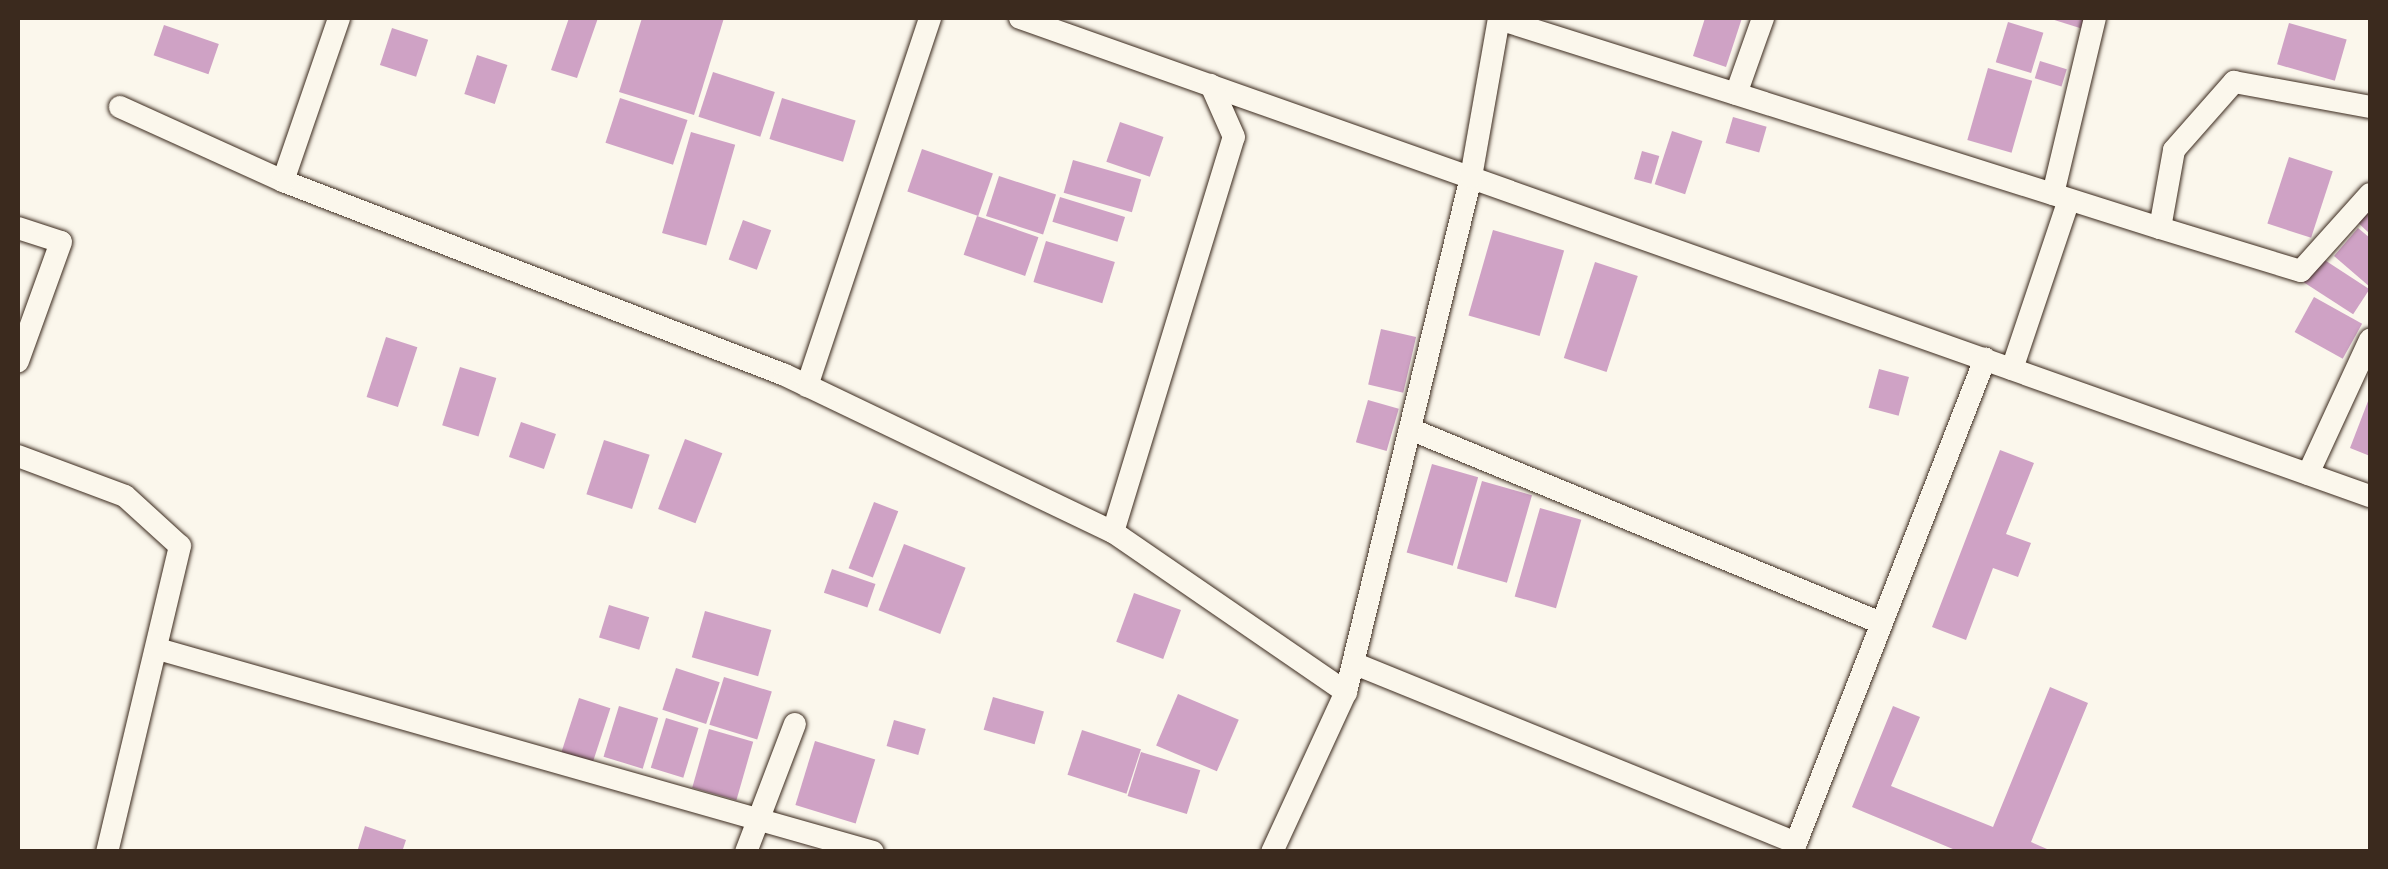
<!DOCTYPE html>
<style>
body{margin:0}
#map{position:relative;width:2388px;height:869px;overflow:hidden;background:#fbf7ec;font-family:Mali,sans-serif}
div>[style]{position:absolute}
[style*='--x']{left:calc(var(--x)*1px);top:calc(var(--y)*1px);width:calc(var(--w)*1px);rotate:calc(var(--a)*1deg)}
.building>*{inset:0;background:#cfa2c5;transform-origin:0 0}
.roads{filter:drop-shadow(0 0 2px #3b2a1e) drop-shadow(0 0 2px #3b2a1e)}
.street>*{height:22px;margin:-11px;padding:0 11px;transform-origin:11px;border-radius:11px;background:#fbf7ec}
span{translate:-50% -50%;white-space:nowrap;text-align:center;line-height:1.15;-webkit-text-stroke:8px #fbf7ec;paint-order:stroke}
.frame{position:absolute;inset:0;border:20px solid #3b2a1e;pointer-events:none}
</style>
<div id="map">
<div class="building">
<div style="clip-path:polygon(569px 18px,598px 18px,577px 78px,551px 70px)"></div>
<div style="clip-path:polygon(642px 18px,724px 18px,694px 115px,619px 92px)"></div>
<div style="clip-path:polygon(1705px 18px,1742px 18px,1726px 67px,1693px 56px)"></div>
<div style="clip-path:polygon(2048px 18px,2086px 18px,2083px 29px)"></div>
<div style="left:2008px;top:22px;width:37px;height:42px;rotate:17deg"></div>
<div style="left:2289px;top:23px;width:60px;height:43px;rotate:16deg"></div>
<div style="left:164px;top:25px;width:58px;height:32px;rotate:19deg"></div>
<div style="left:392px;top:28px;width:38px;height:39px;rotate:18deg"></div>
<div style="left:477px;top:55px;width:32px;height:41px;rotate:18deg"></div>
<div style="left:2040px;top:61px;width:28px;height:18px;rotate:17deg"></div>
<div style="left:1988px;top:68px;width:46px;height:75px;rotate:16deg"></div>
<div style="left:713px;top:72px;width:65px;height:47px;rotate:18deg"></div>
<div style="left:620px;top:98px;width:71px;height:47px;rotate:18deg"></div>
<div style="left:782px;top:98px;width:77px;height:43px;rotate:17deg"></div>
<div style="left:1733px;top:117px;width:35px;height:27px;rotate:16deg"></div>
<div style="left:1120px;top:122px;width:46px;height:42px;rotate:19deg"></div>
<div style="left:1672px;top:131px;width:32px;height:56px;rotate:18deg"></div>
<div style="left:691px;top:132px;width:46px;height:105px;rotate:16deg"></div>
<div style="left:922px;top:149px;width:75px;height:45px;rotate:19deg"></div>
<div style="left:1642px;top:151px;width:18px;height:29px;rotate:16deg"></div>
<div style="left:2289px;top:157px;width:46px;height:70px;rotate:18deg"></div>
<div style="left:1073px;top:160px;width:71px;height:34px;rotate:16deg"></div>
<div style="left:999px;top:176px;width:60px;height:42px;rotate:18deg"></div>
<div style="left:1060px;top:197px;width:68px;height:26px;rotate:17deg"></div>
<div style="clip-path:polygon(2370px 199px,2370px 234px,2353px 218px)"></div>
<div style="left:977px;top:216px;width:65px;height:41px;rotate:19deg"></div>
<div style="left:743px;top:220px;width:30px;height:42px;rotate:20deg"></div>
<div style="clip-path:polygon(2358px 228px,2370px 238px,2370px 287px,2334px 256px)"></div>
<div style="left:1493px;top:230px;width:74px;height:89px;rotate:16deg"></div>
<div style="left:1046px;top:241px;width:72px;height:43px;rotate:17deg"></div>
<div style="left:2320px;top:257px;width:59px;height:30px;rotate:33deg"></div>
<div style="left:1595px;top:262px;width:45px;height:101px;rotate:18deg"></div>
<div style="left:2314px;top:297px;width:55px;height:40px;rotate:29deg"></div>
<div style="left:1381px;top:329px;width:36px;height:57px;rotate:13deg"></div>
<div style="left:386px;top:337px;width:33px;height:63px;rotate:18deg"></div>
<div style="left:460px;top:367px;width:38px;height:61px;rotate:17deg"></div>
<div style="left:1879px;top:369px;width:31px;height:40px;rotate:15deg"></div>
<div style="clip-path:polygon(2370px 396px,2370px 456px,2350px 448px)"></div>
<div style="left:1368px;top:400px;width:32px;height:44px;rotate:16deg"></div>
<div style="left:521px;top:422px;width:37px;height:37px;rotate:19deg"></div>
<div style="left:685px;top:439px;width:40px;height:75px;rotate:21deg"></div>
<div style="left:604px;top:440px;width:48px;height:57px;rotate:18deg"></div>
<div style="clip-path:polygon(2000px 450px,2034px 463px,2006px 534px,2031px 543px,2018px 577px,1993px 568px,1966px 640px,1932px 627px)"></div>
<div style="left:1432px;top:464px;width:48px;height:92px;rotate:16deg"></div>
<div style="left:1482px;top:481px;width:52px;height:91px;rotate:16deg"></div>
<div style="left:874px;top:502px;width:26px;height:71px;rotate:21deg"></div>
<div style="left:1540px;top:508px;width:43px;height:92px;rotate:16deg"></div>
<div style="left:904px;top:544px;width:66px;height:71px;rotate:21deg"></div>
<div style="left:832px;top:569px;width:46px;height:25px;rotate:19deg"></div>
<div style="left:1134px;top:593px;width:50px;height:52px;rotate:20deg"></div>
<div style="left:609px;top:605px;width:42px;height:34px;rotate:17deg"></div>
<div style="left:705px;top:611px;width:69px;height:48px;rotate:16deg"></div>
<div style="left:676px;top:668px;width:46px;height:44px;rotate:18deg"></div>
<div style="left:724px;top:677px;width:50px;height:50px;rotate:17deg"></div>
<div style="clip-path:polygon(2050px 687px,2088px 703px,2031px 842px,2054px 852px,1960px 852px,1852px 807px,1893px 706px,1920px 717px,1891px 786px,1993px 827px)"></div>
<div style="left:1178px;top:694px;width:66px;height:56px;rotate:23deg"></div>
<div style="left:993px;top:697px;width:53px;height:34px;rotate:16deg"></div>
<div style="left:579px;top:698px;width:33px;height:63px;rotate:18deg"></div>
<div style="left:619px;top:706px;width:41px;height:53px;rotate:17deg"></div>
<div style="left:666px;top:718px;width:34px;height:52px;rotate:17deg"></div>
<div style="left:894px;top:720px;width:33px;height:27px;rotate:16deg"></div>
<div style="left:709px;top:729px;width:46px;height:61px;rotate:16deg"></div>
<div style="left:1082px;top:730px;width:62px;height:47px;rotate:18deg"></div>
<div style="left:815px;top:741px;width:63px;height:67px;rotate:17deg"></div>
<div style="left:1141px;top:752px;width:62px;height:46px;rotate:17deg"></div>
<div style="clip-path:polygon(365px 826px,406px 840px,402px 852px,357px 852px)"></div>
</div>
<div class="roads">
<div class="street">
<div style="--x:1020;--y:18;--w:1432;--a:19.5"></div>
<div style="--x:1499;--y:19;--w:693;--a:17.55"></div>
<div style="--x:2160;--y:228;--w:79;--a:-79.8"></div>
<div style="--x:2174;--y:150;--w:91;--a:-48.6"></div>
<div style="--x:2234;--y:82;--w:138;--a:10.4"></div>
<div style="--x:1736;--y:94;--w:81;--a:-70.4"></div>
<div style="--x:120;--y:107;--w:179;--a:24.4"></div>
<div style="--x:283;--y:181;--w:538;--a:21.13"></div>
<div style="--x:785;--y:375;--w:364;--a:25.6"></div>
<div style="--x:1113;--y:532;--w:283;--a:34.5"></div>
<div style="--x:283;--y:181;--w:172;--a:-71"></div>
<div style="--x:2053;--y:194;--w:181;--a:-76.6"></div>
<div style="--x:18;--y:228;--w:45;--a:18"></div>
<div style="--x:61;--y:242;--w:127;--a:109.9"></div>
<div style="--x:2160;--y:228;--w:147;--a:17"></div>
<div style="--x:2301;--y:271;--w:103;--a:-48.1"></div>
<div style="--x:2012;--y:369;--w:178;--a:-71.4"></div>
<div style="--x:807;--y:386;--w:388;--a:-71.5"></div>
<div style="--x:1410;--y:429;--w:509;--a:22.39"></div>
<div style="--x:18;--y:456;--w:114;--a:20.5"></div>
<div style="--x:125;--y:496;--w:74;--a:42.3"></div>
<div style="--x:180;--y:546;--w:315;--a:103.4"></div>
<div style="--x:2308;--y:474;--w:148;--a:-65.2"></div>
<div style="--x:1113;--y:532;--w:413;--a:-73"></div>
<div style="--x:1234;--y:137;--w:57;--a:-113.9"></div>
<div style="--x:158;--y:649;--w:743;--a:15.85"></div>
<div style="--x:1353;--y:663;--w:478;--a:22.1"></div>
<div style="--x:1796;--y:843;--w:520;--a:-68.67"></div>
<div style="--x:746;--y:852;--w:137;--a:-69.1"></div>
<div style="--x:1272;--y:852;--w:176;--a:-65.2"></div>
<div style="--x:1346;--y:692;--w:530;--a:-76.36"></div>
<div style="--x:1471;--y:177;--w:161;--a:-80"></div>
</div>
</div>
<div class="frame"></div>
</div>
